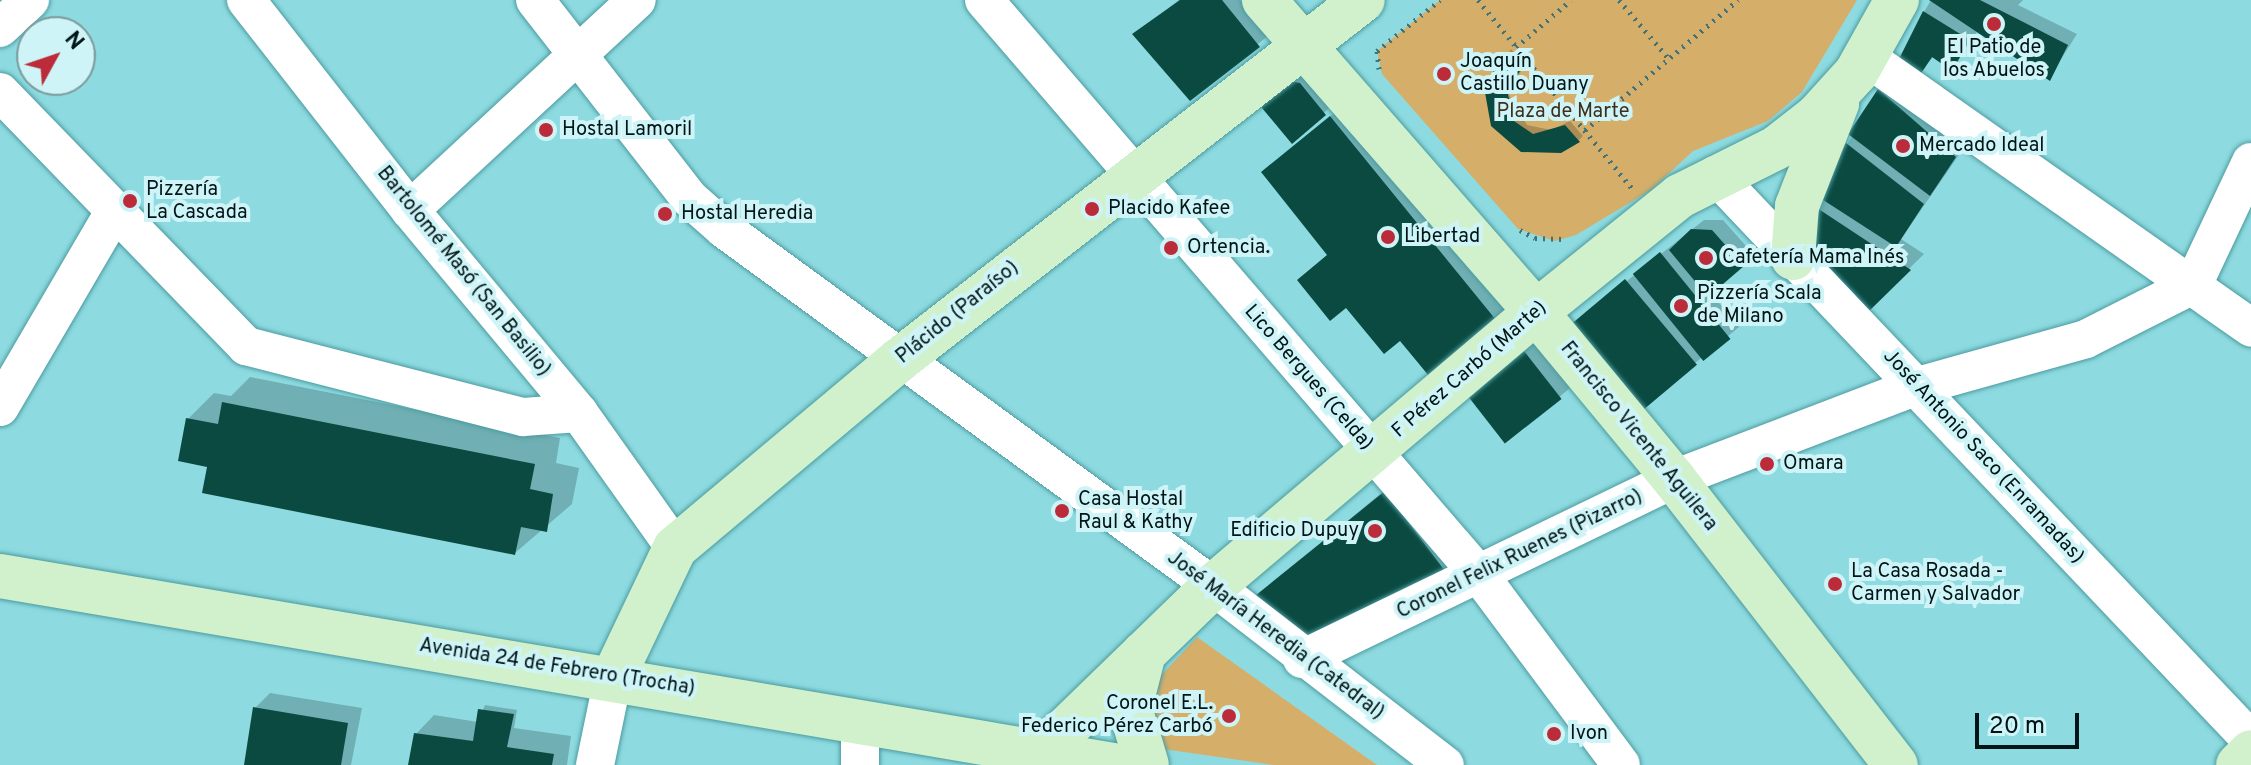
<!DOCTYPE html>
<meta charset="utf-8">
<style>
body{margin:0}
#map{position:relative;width:2251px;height:765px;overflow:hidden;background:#8ddbe0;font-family:Overpass,sans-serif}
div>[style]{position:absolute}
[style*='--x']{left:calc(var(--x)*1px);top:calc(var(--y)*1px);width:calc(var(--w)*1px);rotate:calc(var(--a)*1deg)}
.green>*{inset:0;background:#d5af6a}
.shadow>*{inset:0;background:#0003}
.building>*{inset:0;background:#0a4a41;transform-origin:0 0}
.path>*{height:5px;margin-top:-2.5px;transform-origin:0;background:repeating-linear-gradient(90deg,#427276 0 2px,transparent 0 8px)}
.roads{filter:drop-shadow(0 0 2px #4c9ba0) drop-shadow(0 0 2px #4c9ba0)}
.minor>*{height:38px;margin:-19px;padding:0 19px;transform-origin:19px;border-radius:19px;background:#fff}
.major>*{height:44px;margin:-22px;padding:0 22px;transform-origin:22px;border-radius:22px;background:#d0f1cb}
.dots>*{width:22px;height:22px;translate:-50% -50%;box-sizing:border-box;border:4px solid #cff4f7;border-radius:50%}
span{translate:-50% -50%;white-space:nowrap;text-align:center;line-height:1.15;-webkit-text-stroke:8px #cff4f7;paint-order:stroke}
.poi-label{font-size:20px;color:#001517}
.left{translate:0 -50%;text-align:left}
.right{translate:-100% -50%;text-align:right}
.park-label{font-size:20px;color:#3c301c}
.street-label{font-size:20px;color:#001517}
.north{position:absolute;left:16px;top:16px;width:80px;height:80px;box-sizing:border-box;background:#cff4f7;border:2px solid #7c9b9d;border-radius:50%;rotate:50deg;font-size:22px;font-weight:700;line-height:32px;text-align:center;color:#001517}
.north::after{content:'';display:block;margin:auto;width:28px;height:36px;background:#bc2b39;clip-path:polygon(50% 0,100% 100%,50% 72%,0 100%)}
.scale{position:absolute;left:1975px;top:713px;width:104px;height:36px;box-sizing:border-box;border:4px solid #001517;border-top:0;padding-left:10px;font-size:24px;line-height:28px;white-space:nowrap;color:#001517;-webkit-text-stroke:6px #cff4f7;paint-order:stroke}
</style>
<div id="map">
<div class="green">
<div style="clip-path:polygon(1440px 0,1857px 0,1802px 92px,1768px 121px,1693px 151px,1651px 190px,1576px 235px,1555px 241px,1518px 229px,1382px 74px,1377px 51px)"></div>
<div style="clip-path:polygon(1197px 637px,1377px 765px,1274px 765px,1149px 747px,1157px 680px)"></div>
</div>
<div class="shadow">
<div style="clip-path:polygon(1179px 0,1240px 0,1269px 35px,1191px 98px,1135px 34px)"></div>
<div style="clip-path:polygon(1931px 0,2023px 0,2018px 5px,2077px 34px,2049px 78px,1977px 32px,1952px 68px,1934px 56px,1917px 76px,1924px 12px)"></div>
<div style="clip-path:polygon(1511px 49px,1524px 65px,1509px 95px,1527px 125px,1551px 130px,1570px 121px,1583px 136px,1578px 141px,1522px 150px,1486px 87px)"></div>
<div style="clip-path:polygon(1297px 71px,1335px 103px,1292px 141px,1260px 102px)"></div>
<div style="clip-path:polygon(1890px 81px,1965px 146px,1901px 239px,1924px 254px,1863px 314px,1802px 244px,1847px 144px)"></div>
<div style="clip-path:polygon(1346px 103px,1505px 309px,1495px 319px,1400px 338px,1299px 280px,1329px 254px,1264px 172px)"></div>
<div style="clip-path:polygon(1704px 220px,1723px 220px,1753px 254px,1710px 292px,1739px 327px,1638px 410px,1585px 314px)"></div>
<div style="clip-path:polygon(1535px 342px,1571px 387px,1508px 441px,1481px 386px)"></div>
<div style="clip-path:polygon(250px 377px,560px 438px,556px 463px,579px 468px,572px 504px,515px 553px,209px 466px,188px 419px,214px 393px,231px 396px)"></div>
<div style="clip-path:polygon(1404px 474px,1462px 551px,1444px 569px,1309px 644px,1253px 600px)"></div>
<div style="clip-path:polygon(270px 693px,362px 708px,351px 765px,246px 765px,255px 708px)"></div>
<div style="clip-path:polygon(485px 705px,517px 710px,514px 728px,571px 736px,567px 765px,410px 765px,416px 734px,434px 715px,478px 722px)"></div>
</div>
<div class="building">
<div style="clip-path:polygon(1180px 0,1222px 0,1260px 47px,1190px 101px,1132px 34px)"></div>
<div style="clip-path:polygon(1929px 0,1980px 0,2068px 45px,2050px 81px)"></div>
<div style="clip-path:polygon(1923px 11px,1970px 40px,1952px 71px,1932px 57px,1918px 78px,1896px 65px)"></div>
<div style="clip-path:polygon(1505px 52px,1520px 71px,1507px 90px,1514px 121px,1533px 134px,1565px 125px,1580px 142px,1561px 153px,1521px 152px,1491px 126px,1484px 87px)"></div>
<div style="clip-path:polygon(1285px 80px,1300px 83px,1326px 115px,1292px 144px,1257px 102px)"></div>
<div style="clip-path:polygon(1878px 89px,1956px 157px,1930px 196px,1848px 134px)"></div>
<div style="clip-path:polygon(1330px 116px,1496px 320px,1429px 376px,1400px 341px,1384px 354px,1346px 308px,1330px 321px,1297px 280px,1327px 255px,1261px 172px)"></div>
<div style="clip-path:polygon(1846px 143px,1924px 204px,1896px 247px,1817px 196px)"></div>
<div style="clip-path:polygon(1814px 206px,1911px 270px,1863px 317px,1799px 245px)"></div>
<div style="clip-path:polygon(1691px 229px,1712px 230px,1744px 266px,1708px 297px,1669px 250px)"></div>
<div style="left:1660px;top:252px;width:112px;height:35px;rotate:51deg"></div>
<div style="left:1625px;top:279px;width:112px;height:75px;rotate:50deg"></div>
<div style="left:1524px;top:351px;width:61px;height:72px;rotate:52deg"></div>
<div style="clip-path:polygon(222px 402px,535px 464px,530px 489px,553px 494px,547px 532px,521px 527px,515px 555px,202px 493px,207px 467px,178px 461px,186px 418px,218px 424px)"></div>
<div style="clip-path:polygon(1385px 491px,1445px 571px,1309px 647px,1250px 600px)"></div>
<div style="clip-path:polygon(253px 707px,348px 723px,341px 765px,244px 765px)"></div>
<div style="clip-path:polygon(478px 709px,514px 714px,507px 747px,554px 754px,552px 765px,408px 765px,414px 733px,473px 741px)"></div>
</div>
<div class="path">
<div style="--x:1478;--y:0;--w:243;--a:50.7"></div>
<div style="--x:1619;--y:0;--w:77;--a:49.7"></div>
<div style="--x:1516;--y:47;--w:72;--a:-40.5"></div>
<div style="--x:1379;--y:69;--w:18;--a:-96"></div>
<div style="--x:1377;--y:51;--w:81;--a:-39"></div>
<div style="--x:1585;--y:130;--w:201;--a:-40.4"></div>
<div style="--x:1520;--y:230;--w:17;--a:28"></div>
<div style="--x:1535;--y:238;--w:28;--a:2"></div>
</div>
<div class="roads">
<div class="minor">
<div style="--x:246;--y:0;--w:266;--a:52"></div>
<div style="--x:410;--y:210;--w:264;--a:50.2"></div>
<div style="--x:579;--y:413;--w:166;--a:54.6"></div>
<div style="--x:535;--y:0;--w:251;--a:52.1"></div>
<div style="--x:689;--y:198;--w:47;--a:41.5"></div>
<div style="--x:724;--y:229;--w:605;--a:36.13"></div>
<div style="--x:1213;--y:586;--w:293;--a:37.7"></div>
<div style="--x:984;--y:0;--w:762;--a:49.26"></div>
<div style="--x:1481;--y:577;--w:234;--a:53.3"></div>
<div style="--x:0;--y:28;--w:41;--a:-43"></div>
<div style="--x:1866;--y:57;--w:471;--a:35.1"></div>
<div style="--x:0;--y:92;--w:354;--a:45.9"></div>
<div style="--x:246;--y:346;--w:286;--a:14.4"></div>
<div style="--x:523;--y:417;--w:56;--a:-4.1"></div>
<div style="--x:1715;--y:175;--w:779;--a:46.51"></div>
<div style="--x:410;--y:210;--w:309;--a:-42.8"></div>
<div style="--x:0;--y:407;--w:226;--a:-59.7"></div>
<div style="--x:1302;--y:659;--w:413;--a:-25.8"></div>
<div style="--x:1674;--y:479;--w:261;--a:-20.9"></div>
<div style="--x:1918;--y:386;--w:174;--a:-15.6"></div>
<div style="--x:2086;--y:339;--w:120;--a:-26.8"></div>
<div style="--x:2193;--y:285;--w:136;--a:-64.8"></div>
<div style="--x:595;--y:765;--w:89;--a:-78.3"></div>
<div style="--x:860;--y:765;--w:44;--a:-90"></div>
</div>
<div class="major">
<div style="--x:1264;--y:0;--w:414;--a:48.9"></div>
<div style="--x:1536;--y:312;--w:217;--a:50.4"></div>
<div style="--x:1674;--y:479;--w:362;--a:52.2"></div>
<div style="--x:1793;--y:258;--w:52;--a:-85.6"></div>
<div style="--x:1797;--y:206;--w:110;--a:-68.6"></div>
<div style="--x:0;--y:576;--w:1129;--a:9.64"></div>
<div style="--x:1144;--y:653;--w:57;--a:104.3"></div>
<div style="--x:1130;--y:708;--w:59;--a:73.4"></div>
<div style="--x:613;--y:678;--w:144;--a:-64.5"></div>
<div style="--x:675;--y:548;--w:292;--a:-40"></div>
<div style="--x:899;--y:360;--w:587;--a:-37.81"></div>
<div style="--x:1042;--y:752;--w:238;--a:-44.1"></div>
<div style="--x:1213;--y:586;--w:424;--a:-40.3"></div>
<div style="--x:1536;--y:312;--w:185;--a:-38.9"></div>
<div style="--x:1680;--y:196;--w:107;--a:-26.6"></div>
<div style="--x:1776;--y:148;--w:52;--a:-38"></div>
<div style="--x:1817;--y:116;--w:58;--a:-47.8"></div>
<div style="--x:1856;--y:73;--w:84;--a:-60.7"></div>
<div style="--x:2238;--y:765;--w:18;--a:-45"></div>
</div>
</div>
<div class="dots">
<div style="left:1994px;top:24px;background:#bc2b39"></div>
<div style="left:1444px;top:74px;background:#bc2b39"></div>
<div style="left:546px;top:130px;background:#bc2b39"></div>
<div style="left:1903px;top:146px;background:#bc2b39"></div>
<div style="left:130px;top:201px;background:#bc2b39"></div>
<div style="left:1092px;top:209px;background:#bc2b39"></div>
<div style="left:665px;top:214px;background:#bc2b39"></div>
<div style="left:1388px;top:237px;background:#bc2b39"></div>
<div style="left:1171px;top:248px;background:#bc2b39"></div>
<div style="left:1706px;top:258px;background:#bc2b39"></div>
<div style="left:1681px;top:306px;background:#bc2b39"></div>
<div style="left:1767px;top:464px;background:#bc2b39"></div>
<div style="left:1062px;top:511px;background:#bc2b39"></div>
<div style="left:1375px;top:531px;background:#bc2b39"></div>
<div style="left:1835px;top:584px;background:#bc2b39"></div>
<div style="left:1229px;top:716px;background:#bc2b39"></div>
<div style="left:1554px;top:734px;background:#bc2b39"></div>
</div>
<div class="poi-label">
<span style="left:1994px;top:60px">El Patio de<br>los Abuelos</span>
<span class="left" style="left:1460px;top:74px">Joaquín<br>Castillo Duany</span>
<span class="left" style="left:562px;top:130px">Hostal Lamoril</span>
<span class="left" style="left:1919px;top:146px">Mercado Ideal</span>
<span class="left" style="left:146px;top:202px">Pizzería<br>La Cascada</span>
<span class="left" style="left:1108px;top:209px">Placido Kafee</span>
<span class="left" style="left:681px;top:214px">Hostal Heredia</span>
<span class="left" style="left:1404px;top:237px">Libertad</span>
<span class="left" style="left:1187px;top:248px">Ortencia.</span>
<span class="left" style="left:1722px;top:258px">Cafetería Mama Inés</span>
<span class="left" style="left:1697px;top:306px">Pizzería Scala<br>de Milano</span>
<span class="left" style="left:1783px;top:464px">Omara</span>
<span class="left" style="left:1078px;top:512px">Casa Hostal<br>Raul &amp; Kathy</span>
<span class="right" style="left:1359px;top:531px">Edificio Dupuy</span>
<span class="left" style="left:1851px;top:584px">La Casa Rosada -<br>Carmen y Salvador</span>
<span class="right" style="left:1213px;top:716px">Coronel E.L.<br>Federico Pérez Carbó</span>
<span class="left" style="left:1570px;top:734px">Ivon</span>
</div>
<div class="park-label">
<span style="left:1563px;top:112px">Plaza de Marte</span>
</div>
<div class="street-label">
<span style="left:463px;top:272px;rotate:51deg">Bartolomé Masó (San Basilio)</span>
<span style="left:958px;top:313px;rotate:-39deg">Plácido (Paraíso)</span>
<span style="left:1470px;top:370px;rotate:-41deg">F Pérez Carbó (Marte)</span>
<span style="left:1308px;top:378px;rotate:49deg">Lico Bergues (Celda)</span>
<span style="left:1638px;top:437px;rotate:51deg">Francisco Vicente Aguilera</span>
<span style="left:1983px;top:457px;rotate:47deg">José Antonio Saco (Enramadas)</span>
<span style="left:1520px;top:555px;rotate:-26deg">Coronel Felix Ruenes (Pizarro)</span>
<span style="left:1275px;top:636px;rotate:37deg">José María Heredia (Catedral)</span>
<span style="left:557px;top:668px;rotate:9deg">Avenida 24 de Febrero (Trocha)</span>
</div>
<div class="north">N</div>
<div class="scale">20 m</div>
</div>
